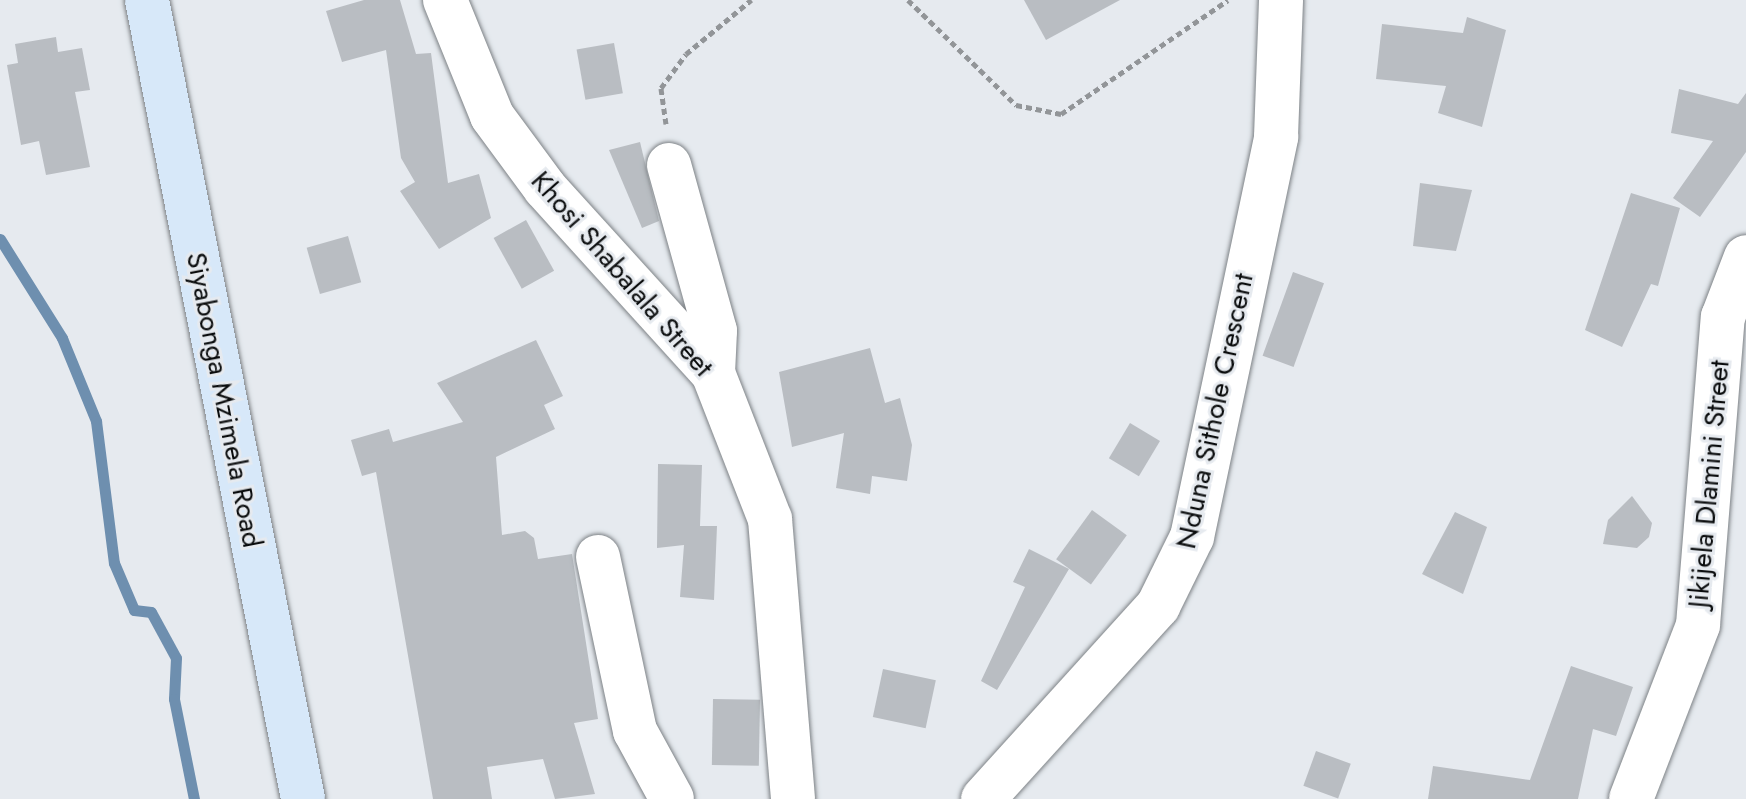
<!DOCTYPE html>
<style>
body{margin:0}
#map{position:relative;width:1746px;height:799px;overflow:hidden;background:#e6eaef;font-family:Jost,sans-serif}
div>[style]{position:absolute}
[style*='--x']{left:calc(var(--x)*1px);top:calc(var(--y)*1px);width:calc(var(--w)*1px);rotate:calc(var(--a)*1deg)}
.stream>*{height:11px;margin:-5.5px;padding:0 5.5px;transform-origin:5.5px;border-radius:5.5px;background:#6e8faf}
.building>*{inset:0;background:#b9bdc2;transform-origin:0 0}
.path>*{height:5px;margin-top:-2.5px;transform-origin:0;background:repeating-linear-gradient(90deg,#929598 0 6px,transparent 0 10px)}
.roads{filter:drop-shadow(0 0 2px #7d8286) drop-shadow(0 0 2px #7d8286)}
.street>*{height:44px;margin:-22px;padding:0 22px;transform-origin:22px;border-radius:22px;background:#fff}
.secondary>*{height:44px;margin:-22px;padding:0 22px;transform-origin:22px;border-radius:22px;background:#d7e8f9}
span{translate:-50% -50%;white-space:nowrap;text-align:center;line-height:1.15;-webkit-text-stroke:6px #e6eaef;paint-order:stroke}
.street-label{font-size:28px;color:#0a0c0d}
</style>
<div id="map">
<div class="stream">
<div style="--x:0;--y:239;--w:117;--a:57.9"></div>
<div style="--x:62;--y:338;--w:90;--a:67.7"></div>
<div style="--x:96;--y:421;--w:143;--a:82.8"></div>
<div style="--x:114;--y:563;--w:51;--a:66.9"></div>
<div style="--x:134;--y:610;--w:17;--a:7"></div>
<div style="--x:151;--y:612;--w:52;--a:61.5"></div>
<div style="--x:176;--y:658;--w:41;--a:92.8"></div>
<div style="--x:174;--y:699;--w:102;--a:78.7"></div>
</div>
<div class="building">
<div style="clip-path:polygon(364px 0,400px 0,416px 54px,431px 53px,448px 183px,479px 174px,491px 218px,439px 249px,400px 191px,415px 182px,401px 158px,386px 50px,342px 62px,326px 11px)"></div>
<div style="clip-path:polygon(1024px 0,1120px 0,1046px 40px)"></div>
<div style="clip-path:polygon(1467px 17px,1506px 30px,1482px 127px,1438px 113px,1446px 86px,1376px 79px,1382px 24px,1463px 33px)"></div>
<div style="clip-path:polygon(56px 37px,58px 52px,82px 48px,90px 90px,75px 92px,90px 167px,46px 175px,39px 141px,21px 145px,7px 65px,18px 63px,15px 44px)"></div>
<div style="left:614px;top:43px;width:51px;height:38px;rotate:80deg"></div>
<div style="clip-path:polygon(1679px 89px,1738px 104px,1746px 93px,1746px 152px,1700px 217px,1673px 198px,1713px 141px,1671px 133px)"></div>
<div style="clip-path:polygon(640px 142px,659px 221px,642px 228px,609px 150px)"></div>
<div style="clip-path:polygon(1420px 183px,1472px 190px,1456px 251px,1413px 246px)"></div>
<div style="clip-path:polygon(1631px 193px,1680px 208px,1658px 286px,1651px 284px,1622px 347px,1585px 330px)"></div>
<div style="left:526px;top:220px;width:58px;height:37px;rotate:61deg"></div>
<div style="left:348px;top:236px;width:48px;height:43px;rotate:74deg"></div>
<div style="left:1293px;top:272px;width:33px;height:89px;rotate:20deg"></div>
<div style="clip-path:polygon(536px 340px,563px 396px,544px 405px,555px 429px,496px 457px,502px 535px,525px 531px,534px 538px,538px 559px,572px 554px,598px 719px,574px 723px,595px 794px,555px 799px,543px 759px,487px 767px,492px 799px,433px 799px,376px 472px,362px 476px,351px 440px,389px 429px,393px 442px,463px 422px,437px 383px)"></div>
<div style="clip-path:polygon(870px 348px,885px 403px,900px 398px,912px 445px,907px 481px,872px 476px,870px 494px,836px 488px,844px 433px,792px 447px,779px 372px)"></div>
<div style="left:1130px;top:423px;width:35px;height:41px;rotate:31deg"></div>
<div style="clip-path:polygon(658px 464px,702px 465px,700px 526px,717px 526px,714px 600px,680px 597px,684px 545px,657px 548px)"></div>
<div style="clip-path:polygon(1632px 496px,1652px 523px,1649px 537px,1637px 548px,1603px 544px,1608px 520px)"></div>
<div style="left:1092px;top:510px;width:43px;height:61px;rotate:36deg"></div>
<div style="clip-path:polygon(1455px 512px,1487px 527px,1463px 594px,1422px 574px)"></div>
<div style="clip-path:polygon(1029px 549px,1069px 569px,997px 690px,981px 681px,1025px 587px,1013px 582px)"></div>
<div style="clip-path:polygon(1571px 666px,1633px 687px,1616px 736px,1593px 729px,1578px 799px,1428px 799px,1433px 766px,1530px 780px)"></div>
<div style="left:883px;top:669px;width:54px;height:49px;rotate:12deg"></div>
<div style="left:713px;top:699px;width:47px;height:66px;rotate:1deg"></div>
<div style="left:1316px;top:751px;width:37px;height:37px;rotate:20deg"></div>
</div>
<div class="path">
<div style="--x:908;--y:0;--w:151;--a:44.2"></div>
<div style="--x:1016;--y:105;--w:46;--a:11.3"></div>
<div style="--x:1061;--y:114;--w:202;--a:-34.3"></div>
<div style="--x:666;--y:124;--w:36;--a:-98"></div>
<div style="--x:661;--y:88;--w:42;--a:-53.7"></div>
<div style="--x:686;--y:54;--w:85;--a:-39.7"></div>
</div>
<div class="roads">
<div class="street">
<div style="--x:445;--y:0;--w:125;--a:67.9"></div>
<div style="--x:492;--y:116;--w:89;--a:53.6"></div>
<div style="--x:545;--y:188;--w:250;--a:47.8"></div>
<div style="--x:713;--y:373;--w:157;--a:68.7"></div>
<div style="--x:770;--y:519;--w:281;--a:85.3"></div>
<div style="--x:669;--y:165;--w:172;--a:74.5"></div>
<div style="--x:715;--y:331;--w:42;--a:92.7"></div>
<div style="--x:598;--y:557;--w:178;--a:78"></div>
<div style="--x:635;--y:731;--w:77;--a:61.4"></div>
<div style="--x:983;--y:799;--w:261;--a:-47.8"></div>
<div style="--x:1158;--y:606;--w:77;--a:-63.8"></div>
<div style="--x:1192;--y:537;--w:409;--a:-78.1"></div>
<div style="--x:1276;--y:137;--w:137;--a:-87.9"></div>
<div style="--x:1631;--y:799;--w:186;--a:-68.9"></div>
<div style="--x:1698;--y:625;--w:309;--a:-85.4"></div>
<div style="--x:1723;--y:317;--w:64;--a:-69"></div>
</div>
<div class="secondary">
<div style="--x:147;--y:0;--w:814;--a:78.95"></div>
</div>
</div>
<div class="street-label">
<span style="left:622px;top:274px;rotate:49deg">Khosi Shabalala Street</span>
<span style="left:224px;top:400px;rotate:79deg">Siyabonga Mzimela Road</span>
<span style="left:1215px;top:411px;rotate:-78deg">Nduna Sithole Crescent</span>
<span style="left:1709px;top:484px;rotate:-85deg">Jikijela Dlamini Street</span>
</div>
</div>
